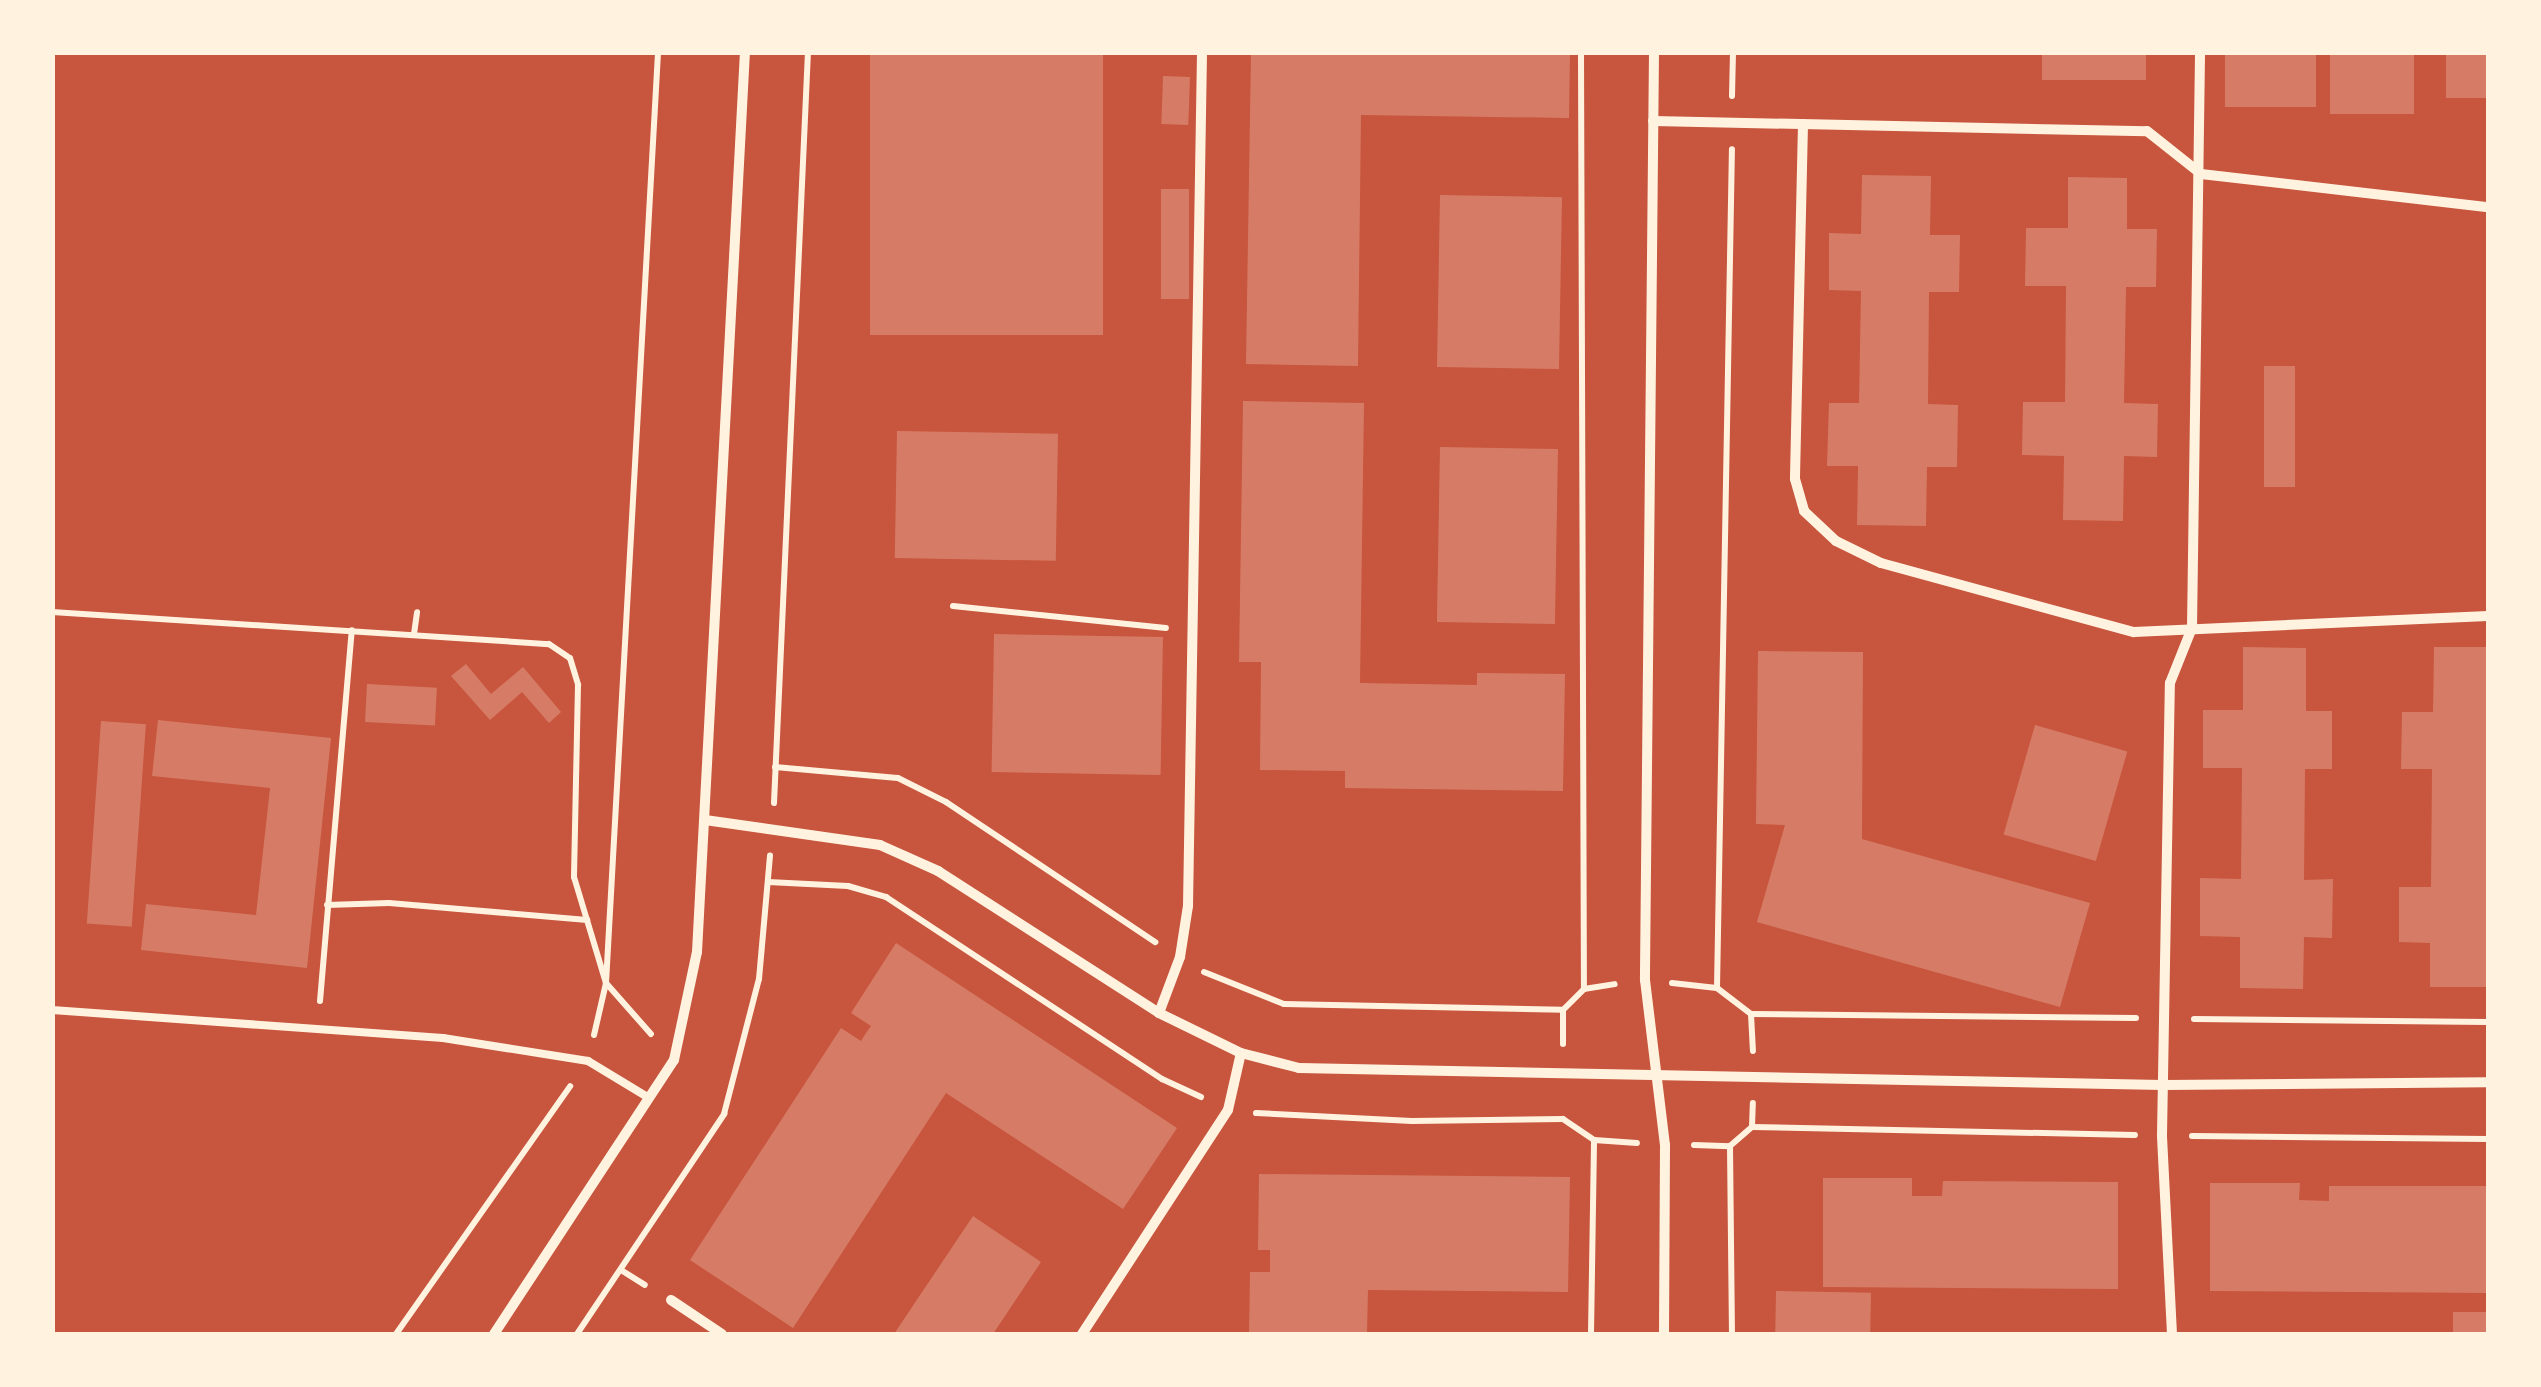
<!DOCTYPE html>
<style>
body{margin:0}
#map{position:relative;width:2541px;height:1387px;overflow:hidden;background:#c8553d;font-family:"Varela Round",sans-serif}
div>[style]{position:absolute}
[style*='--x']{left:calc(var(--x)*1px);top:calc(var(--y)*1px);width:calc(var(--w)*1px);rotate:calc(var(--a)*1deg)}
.building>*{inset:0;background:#d67c66;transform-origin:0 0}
.path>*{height:6px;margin:-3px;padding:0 3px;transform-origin:3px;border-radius:3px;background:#fff3e0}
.service>*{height:8px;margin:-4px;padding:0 4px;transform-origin:4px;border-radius:4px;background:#fff3e0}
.minor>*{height:10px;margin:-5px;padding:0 5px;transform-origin:5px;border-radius:5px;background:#fff3e0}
span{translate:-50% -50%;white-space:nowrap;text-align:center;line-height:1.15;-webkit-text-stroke:8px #fff3e0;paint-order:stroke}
.frame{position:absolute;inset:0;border:55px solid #fff3e0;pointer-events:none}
</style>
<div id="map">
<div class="building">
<div style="left:870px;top:52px;width:233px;height:283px"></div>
<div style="clip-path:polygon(1251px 52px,1570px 52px,1569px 118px,1361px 115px,1358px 366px,1246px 364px)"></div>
<div style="left:2042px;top:52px;width:104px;height:28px"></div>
<div style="left:2225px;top:52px;width:91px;height:55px"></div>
<div style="left:2330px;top:52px;width:84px;height:62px"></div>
<div style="left:2446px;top:52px;width:42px;height:46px"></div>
<div style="left:1163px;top:76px;width:27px;height:48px;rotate:2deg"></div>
<div style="clip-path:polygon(1862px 175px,1931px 176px,1930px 235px,1960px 235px,1959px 292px,1929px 292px,1928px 404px,1958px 405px,1957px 467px,1927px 467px,1926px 526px,1857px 525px,1858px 466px,1827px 466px,1829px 403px,1859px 403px,1861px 291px,1829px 290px,1829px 233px,1861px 234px)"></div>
<div style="clip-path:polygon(2068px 177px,2127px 178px,2127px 229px,2157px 229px,2156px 287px,2126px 287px,2124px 403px,2158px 404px,2157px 457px,2124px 456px,2123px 521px,2063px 520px,2064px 456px,2022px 455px,2023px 402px,2065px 402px,2066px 286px,2025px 286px,2026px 228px,2068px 228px)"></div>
<div style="left:1161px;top:189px;width:28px;height:110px"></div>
<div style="left:1440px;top:195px;width:122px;height:172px;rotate:1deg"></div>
<div style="left:2264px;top:366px;width:31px;height:121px"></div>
<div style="clip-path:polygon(1243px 401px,1364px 403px,1360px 683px,1477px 685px,1477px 673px,1565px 674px,1563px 791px,1345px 788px,1345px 771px,1260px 770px,1261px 662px,1239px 662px)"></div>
<div style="left:897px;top:431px;width:161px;height:127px;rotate:1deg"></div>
<div style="left:1440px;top:447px;width:118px;height:175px;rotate:1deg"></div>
<div style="left:994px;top:634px;width:169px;height:138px;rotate:1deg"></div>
<div style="clip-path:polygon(2243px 647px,2306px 648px,2306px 711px,2332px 711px,2332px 769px,2305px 769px,2304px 880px,2333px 879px,2332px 938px,2304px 937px,2303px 989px,2240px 988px,2240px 937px,2200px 936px,2200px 878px,2241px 879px,2242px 768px,2203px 768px,2203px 710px,2243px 710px)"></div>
<div style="clip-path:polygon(2434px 647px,2488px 647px,2488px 987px,2430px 987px,2430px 943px,2399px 942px,2399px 887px,2431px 887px,2432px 769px,2401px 769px,2402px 712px,2433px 712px)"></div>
<div style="clip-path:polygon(1758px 651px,1863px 652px,1862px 839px,2090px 903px,2060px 1007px,1757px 922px,1785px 825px,1756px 824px)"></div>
<div style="clip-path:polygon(466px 664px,491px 694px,523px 667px,561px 712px,549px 723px,522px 692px,490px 720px,451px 676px)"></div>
<div style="left:367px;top:684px;width:70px;height:38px;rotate:3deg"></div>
<div style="clip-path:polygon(158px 720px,331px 738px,307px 968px,141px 950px,146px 904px,256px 915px,270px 788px,152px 776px)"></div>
<div style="left:101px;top:721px;width:45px;height:203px;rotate:4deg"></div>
<div style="left:2035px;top:725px;width:96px;height:114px;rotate:16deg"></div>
<div style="clip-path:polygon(896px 943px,1177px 1128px,1123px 1209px,946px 1093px,793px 1328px,690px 1260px,841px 1028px,861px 1041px,866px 1033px,871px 1026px,851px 1013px)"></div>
<div style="clip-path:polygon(1259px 1174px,1570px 1177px,1568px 1292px,1368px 1290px,1367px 1334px,1249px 1334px,1250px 1272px,1270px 1272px,1270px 1250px,1258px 1250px)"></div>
<div style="clip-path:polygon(1823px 1178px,1912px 1178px,1912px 1196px,1942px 1196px,1943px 1181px,2118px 1182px,2118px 1289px,1823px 1287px)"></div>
<div style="clip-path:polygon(2210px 1183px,2300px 1183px,2299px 1200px,2329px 1201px,2329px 1186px,2488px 1186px,2488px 1293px,2210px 1291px)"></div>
<div style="clip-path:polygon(973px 1216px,1041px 1262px,993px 1334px,894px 1334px)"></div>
<div style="left:1776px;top:1291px;width:95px;height:43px;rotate:1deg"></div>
<div style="left:2453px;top:1312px;width:35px;height:22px"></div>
</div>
<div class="path">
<div style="--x:1581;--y:52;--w:937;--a:89.82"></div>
<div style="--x:1732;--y:96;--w:44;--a:-88.7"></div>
<div style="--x:953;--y:606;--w:214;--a:5.9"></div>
<div style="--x:52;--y:612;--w:498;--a:3.7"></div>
<div style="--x:549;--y:644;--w:25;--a:34"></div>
<div style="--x:570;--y:658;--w:28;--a:73"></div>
<div style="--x:578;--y:685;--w:192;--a:91.2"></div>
<div style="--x:574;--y:877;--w:111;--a:73.2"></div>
<div style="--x:606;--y:983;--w:68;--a:48.6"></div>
<div style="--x:414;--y:634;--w:22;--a:-82"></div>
<div style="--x:775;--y:767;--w:123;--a:5.1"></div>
<div style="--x:898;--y:778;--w:54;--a:26.6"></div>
<div style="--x:946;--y:802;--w:252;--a:33.8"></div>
<div style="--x:774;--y:803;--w:752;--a:-87.41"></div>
<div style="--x:768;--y:882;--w:80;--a:2.9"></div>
<div style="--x:848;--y:886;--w:40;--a:16"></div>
<div style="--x:886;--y:897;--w:331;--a:33.4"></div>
<div style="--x:1162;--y:1079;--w:43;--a:24.8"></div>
<div style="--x:327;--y:905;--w:62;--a:-1.8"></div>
<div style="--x:389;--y:903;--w:199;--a:4.9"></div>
<div style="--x:1204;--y:972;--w:86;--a:21.8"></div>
<div style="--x:1284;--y:1004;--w:279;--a:1.2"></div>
<div style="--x:1563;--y:1010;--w:30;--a:-45"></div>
<div style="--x:1584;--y:989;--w:31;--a:-9"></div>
<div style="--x:1672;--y:983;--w:45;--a:6.3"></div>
<div style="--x:1717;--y:988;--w:43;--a:37.4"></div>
<div style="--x:1751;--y:1014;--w:385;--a:0.6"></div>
<div style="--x:1717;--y:988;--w:839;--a:-88.98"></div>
<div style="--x:320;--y:1001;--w:372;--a:-85.1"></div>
<div style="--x:1751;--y:1014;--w:37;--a:87"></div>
<div style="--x:2194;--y:1019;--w:294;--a:0.6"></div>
<div style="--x:594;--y:1035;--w:53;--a:-77"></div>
<div style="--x:606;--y:983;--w:932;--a:-86.8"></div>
<div style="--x:1563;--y:1044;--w:34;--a:-90"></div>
<div style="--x:1256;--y:1113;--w:156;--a:2.9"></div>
<div style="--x:1412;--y:1121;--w:151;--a:-0.8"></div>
<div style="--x:1563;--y:1119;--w:37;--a:34"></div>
<div style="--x:1594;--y:1140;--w:43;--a:4"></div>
<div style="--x:1752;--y:1127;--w:24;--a:-88"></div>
<div style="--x:2192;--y:1136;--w:296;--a:0.6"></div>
<div style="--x:1694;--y:1145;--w:36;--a:2"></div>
<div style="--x:1730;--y:1146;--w:29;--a:-41"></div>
<div style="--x:1752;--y:1127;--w:383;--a:1.2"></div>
<div style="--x:1730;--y:1146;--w:188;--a:89.4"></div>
<div style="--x:621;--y:1270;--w:28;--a:32"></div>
<div style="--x:396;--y:1334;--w:303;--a:-54.9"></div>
<div style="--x:577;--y:1334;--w:265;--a:-56.2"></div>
<div style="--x:724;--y:1114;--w:139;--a:-75.5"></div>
<div style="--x:759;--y:979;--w:124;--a:-84.9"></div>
<div style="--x:1591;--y:1334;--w:194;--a:-89.1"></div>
</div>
<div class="service">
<div style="--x:52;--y:1010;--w:392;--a:4.1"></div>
<div style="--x:443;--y:1038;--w:147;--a:9"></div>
<div style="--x:588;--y:1061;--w:71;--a:31.2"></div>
</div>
<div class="minor">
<div style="--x:1654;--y:52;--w:928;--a:90.56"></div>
<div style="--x:1645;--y:980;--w:166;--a:83.1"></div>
<div style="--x:1665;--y:1145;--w:189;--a:90.3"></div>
<div style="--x:1653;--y:121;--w:494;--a:1.2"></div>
<div style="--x:2147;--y:131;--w:69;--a:38.5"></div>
<div style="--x:2201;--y:174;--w:289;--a:6.6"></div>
<div style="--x:1803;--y:124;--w:355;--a:91.3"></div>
<div style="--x:1795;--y:479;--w:33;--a:74"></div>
<div style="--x:1804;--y:511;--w:44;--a:43.2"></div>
<div style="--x:1836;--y:541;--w:50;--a:26.1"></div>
<div style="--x:1881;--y:563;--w:262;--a:15.3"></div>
<div style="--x:2134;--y:632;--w:354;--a:-2.6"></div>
<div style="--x:705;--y:820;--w:177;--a:8.1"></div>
<div style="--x:880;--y:845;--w:64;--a:24.1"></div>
<div style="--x:938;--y:871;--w:263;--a:32.7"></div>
<div style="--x:1159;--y:1013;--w:91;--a:26"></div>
<div style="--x:1241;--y:1053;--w:60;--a:14.5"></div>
<div style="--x:1299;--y:1068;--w:864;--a:1.13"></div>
<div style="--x:2163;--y:1085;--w:325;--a:-0.5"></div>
<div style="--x:1159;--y:1013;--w:60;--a:-69.4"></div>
<div style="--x:1180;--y:957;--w:52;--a:-81.1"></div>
<div style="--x:1188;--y:906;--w:854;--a:-89.06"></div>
<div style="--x:671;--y:1300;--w:61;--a:33.7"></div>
<div style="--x:494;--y:1334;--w:328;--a:-56.7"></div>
<div style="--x:674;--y:1060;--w:110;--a:-78"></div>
<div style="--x:697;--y:952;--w:901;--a:-86.95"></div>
<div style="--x:1082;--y:1334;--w:267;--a:-56.9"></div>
<div style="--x:1228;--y:1110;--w:58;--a:-77.2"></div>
<div style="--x:2172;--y:1334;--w:199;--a:-92.9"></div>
<div style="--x:2162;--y:1135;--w:452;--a:-89"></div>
<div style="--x:2170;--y:683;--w:59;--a:-68.2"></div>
<div style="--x:2192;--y:628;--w:576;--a:-89.2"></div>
</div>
<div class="frame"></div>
</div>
